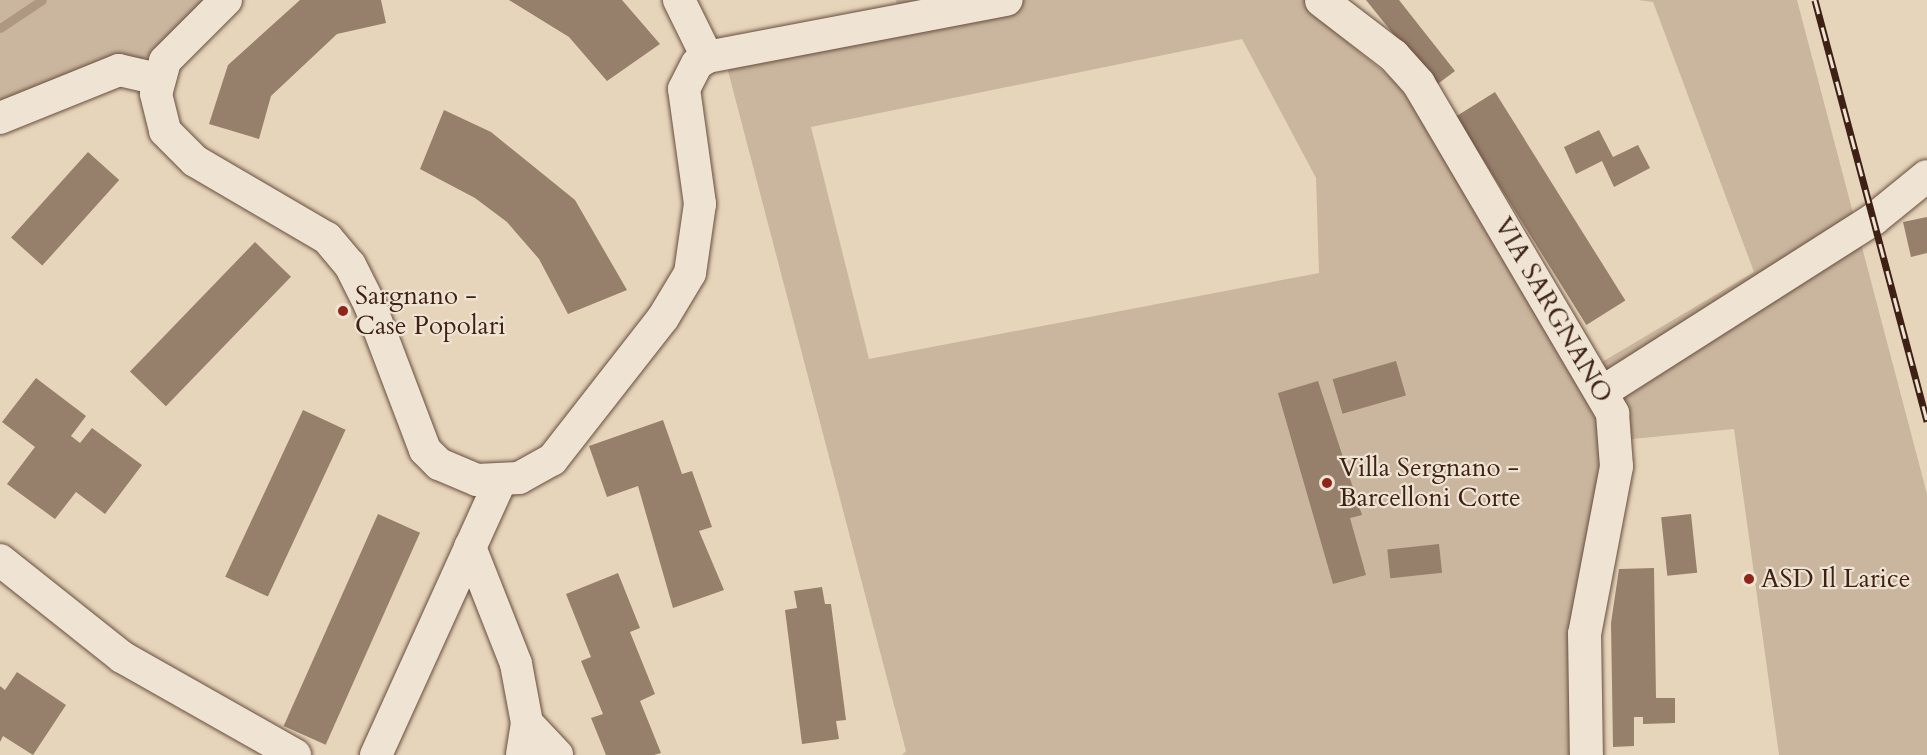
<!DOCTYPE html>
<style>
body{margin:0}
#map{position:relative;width:1927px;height:755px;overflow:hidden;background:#e7d5bb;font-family:Cardo,serif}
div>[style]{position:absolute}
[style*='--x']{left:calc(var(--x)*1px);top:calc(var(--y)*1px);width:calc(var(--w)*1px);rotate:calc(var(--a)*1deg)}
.green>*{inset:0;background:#cab69f}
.stream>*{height:9px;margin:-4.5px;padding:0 4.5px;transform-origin:4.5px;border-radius:4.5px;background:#ae9882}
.building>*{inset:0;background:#967f6b;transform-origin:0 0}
.roads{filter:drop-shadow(0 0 2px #684e3e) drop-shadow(0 0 2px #684e3e)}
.minor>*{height:32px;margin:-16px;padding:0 16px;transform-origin:16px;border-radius:16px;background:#efe4d3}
.tertiary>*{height:33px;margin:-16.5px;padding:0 16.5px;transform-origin:16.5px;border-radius:16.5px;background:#efe4d3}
.rail>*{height:7px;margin-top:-3.5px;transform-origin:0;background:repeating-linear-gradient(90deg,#efe4d3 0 14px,#3e2114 0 28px);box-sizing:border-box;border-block:2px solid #3e2114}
.dots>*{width:16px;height:16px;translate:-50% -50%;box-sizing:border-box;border:3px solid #efe4d3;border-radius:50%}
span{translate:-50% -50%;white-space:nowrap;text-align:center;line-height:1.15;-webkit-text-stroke:4.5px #efe4d3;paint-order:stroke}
.poi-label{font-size:26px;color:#3e2114}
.left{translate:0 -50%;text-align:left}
.street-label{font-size:26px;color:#3e2114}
</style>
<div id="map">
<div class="green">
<div style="clip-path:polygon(0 0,214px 0,143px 60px,0 120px)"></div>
<div style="clip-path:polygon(evenodd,896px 0,1314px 0,1307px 9px,1397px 83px,1501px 240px,1597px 365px,1754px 272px,1653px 2px,1638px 0,1797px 0,1927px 494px,1927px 755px,1779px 755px,1734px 429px,1622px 440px,1592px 627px,1597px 755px,902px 755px,906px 751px,727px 67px,901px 27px,896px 0,1242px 39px,1316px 178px,1319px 273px,869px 359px,811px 127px,1242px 39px)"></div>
</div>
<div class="stream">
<div style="--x:0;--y:28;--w:50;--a:-33.7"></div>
</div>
<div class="building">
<div style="clip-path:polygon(300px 0,381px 0,386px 23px,337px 34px,271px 96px,259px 139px,209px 124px,228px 65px)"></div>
<div style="clip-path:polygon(509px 0,622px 0,660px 44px,607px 81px,569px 37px)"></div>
<div style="clip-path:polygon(1366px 0,1399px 0,1455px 71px,1435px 86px)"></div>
<div style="left:1495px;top:92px;width:246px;height:46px;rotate:58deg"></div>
<div style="clip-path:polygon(444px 110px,491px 132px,575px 200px,627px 290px,568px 314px,539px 259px,507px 222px,475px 198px,420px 169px)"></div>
<div style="clip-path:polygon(1599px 130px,1613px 157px,1638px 145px,1650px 168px,1614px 187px,1602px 161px,1576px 174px,1564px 147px)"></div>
<div style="left:88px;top:152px;width:42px;height:115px;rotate:42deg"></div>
<div style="clip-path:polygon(1927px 217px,1927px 253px,1911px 257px,1903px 222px)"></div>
<div style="left:255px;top:242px;width:50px;height:180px;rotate:44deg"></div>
<div style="left:1396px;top:361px;width:36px;height:66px;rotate:74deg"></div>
<div style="clip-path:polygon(36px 378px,86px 416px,71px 436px,80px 443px,92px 428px,142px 465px,105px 514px,76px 492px,55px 519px,7px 484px,35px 447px,2px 422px)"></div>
<div style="clip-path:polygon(1318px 381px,1362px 515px,1350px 518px,1366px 575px,1333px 584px,1278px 393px)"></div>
<div style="left:303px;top:410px;width:47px;height:184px;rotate:25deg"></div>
<div style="clip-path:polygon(663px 420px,682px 474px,692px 471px,712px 527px,699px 531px,724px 590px,673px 608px,638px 486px,607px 497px,589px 446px)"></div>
<div style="left:378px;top:514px;width:46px;height:232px;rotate:24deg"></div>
<div style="left:1691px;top:514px;width:59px;height:30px;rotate:84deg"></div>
<div style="left:1439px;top:544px;width:29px;height:52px;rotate:84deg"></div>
<div style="clip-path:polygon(1654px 568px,1656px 698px,1675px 698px,1675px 723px,1643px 724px,1643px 717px,1634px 717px,1634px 746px,1613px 747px,1611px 623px,1619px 569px)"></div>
<div style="clip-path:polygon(618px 573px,640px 628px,630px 632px,655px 694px,640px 701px,661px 753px,654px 755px,606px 755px,591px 718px,603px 714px,581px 661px,591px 657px,566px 594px)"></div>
<div style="clip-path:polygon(822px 587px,825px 604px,831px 604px,846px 720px,836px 721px,839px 739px,802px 744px,785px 610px,797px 608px,794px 591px)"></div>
<div style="clip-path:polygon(17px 672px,66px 705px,33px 755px,3px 736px,0 742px,0 686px,5px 690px)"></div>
</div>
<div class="roads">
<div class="minor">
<div style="--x:226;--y:0;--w:86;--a:135"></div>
<div style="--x:165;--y:61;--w:34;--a:105"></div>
<div style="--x:156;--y:94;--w:38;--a:76"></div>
<div style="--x:165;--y:131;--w:42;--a:45"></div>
<div style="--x:195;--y:161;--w:153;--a:30.3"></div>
<div style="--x:327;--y:238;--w:35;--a:50"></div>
<div style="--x:350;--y:265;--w:45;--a:63.4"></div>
<div style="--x:370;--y:305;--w:155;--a:69.2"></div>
<div style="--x:425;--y:450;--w:20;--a:45"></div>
<div style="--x:439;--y:464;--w:41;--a:22.8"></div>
<div style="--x:477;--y:480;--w:42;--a:-2.7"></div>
<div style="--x:519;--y:478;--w:38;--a:-29"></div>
<div style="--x:552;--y:460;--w:180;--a:-52"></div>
<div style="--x:663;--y:318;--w:52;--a:-59"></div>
<div style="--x:690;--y:273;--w:70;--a:-81.8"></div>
<div style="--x:700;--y:204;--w:116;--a:-97.9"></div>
<div style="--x:684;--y:89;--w:28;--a:-63"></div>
<div style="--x:697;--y:64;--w:12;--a:-35"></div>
<div style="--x:707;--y:57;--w:305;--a:-10.8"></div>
<div style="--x:679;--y:0;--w:64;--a:63.8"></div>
<div style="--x:0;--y:118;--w:128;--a:-22"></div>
<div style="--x:119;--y:70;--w:39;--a:13"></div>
<div style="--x:1604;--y:391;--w:320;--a:-32.5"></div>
<div style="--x:1874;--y:219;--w:68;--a:-39.1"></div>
<div style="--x:470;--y:547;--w:126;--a:68.5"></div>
<div style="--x:516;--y:664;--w:60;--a:79.4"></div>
<div style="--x:527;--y:723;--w:32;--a:99"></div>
<div style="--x:0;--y:560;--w:156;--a:38.5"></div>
<div style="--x:122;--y:657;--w:199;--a:29.5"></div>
<div style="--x:527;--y:723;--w:44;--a:46.8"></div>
<div style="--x:376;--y:755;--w:303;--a:-65.6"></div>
</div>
<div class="tertiary">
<div style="--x:1321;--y:0;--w:91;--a:37.4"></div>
<div style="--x:1393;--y:55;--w:38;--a:48"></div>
<div style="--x:1418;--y:83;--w:383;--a:59.5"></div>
<div style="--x:1612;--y:413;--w:53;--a:85.7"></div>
<div style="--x:1616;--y:466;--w:170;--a:100.8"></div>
<div style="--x:1584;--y:633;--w:122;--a:89.1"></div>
</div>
</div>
<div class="rail">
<div style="--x:1815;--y:0;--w:436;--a:75.1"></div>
</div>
<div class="dots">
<div style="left:343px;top:311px;background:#8f2418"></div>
<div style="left:1327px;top:483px;background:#8f2418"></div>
<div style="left:1749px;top:579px;background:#8f2418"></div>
</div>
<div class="poi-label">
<span class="left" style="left:355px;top:311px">Sargnano -<br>Case Popolari</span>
<span class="left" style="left:1339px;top:483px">Villa Sergnano -<br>Barcelloni Corte</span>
<span class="left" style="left:1761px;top:579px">ASD Il Larice</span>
</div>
<div class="street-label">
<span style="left:1553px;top:310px;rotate:60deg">VIA SARGNANO</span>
</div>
</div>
